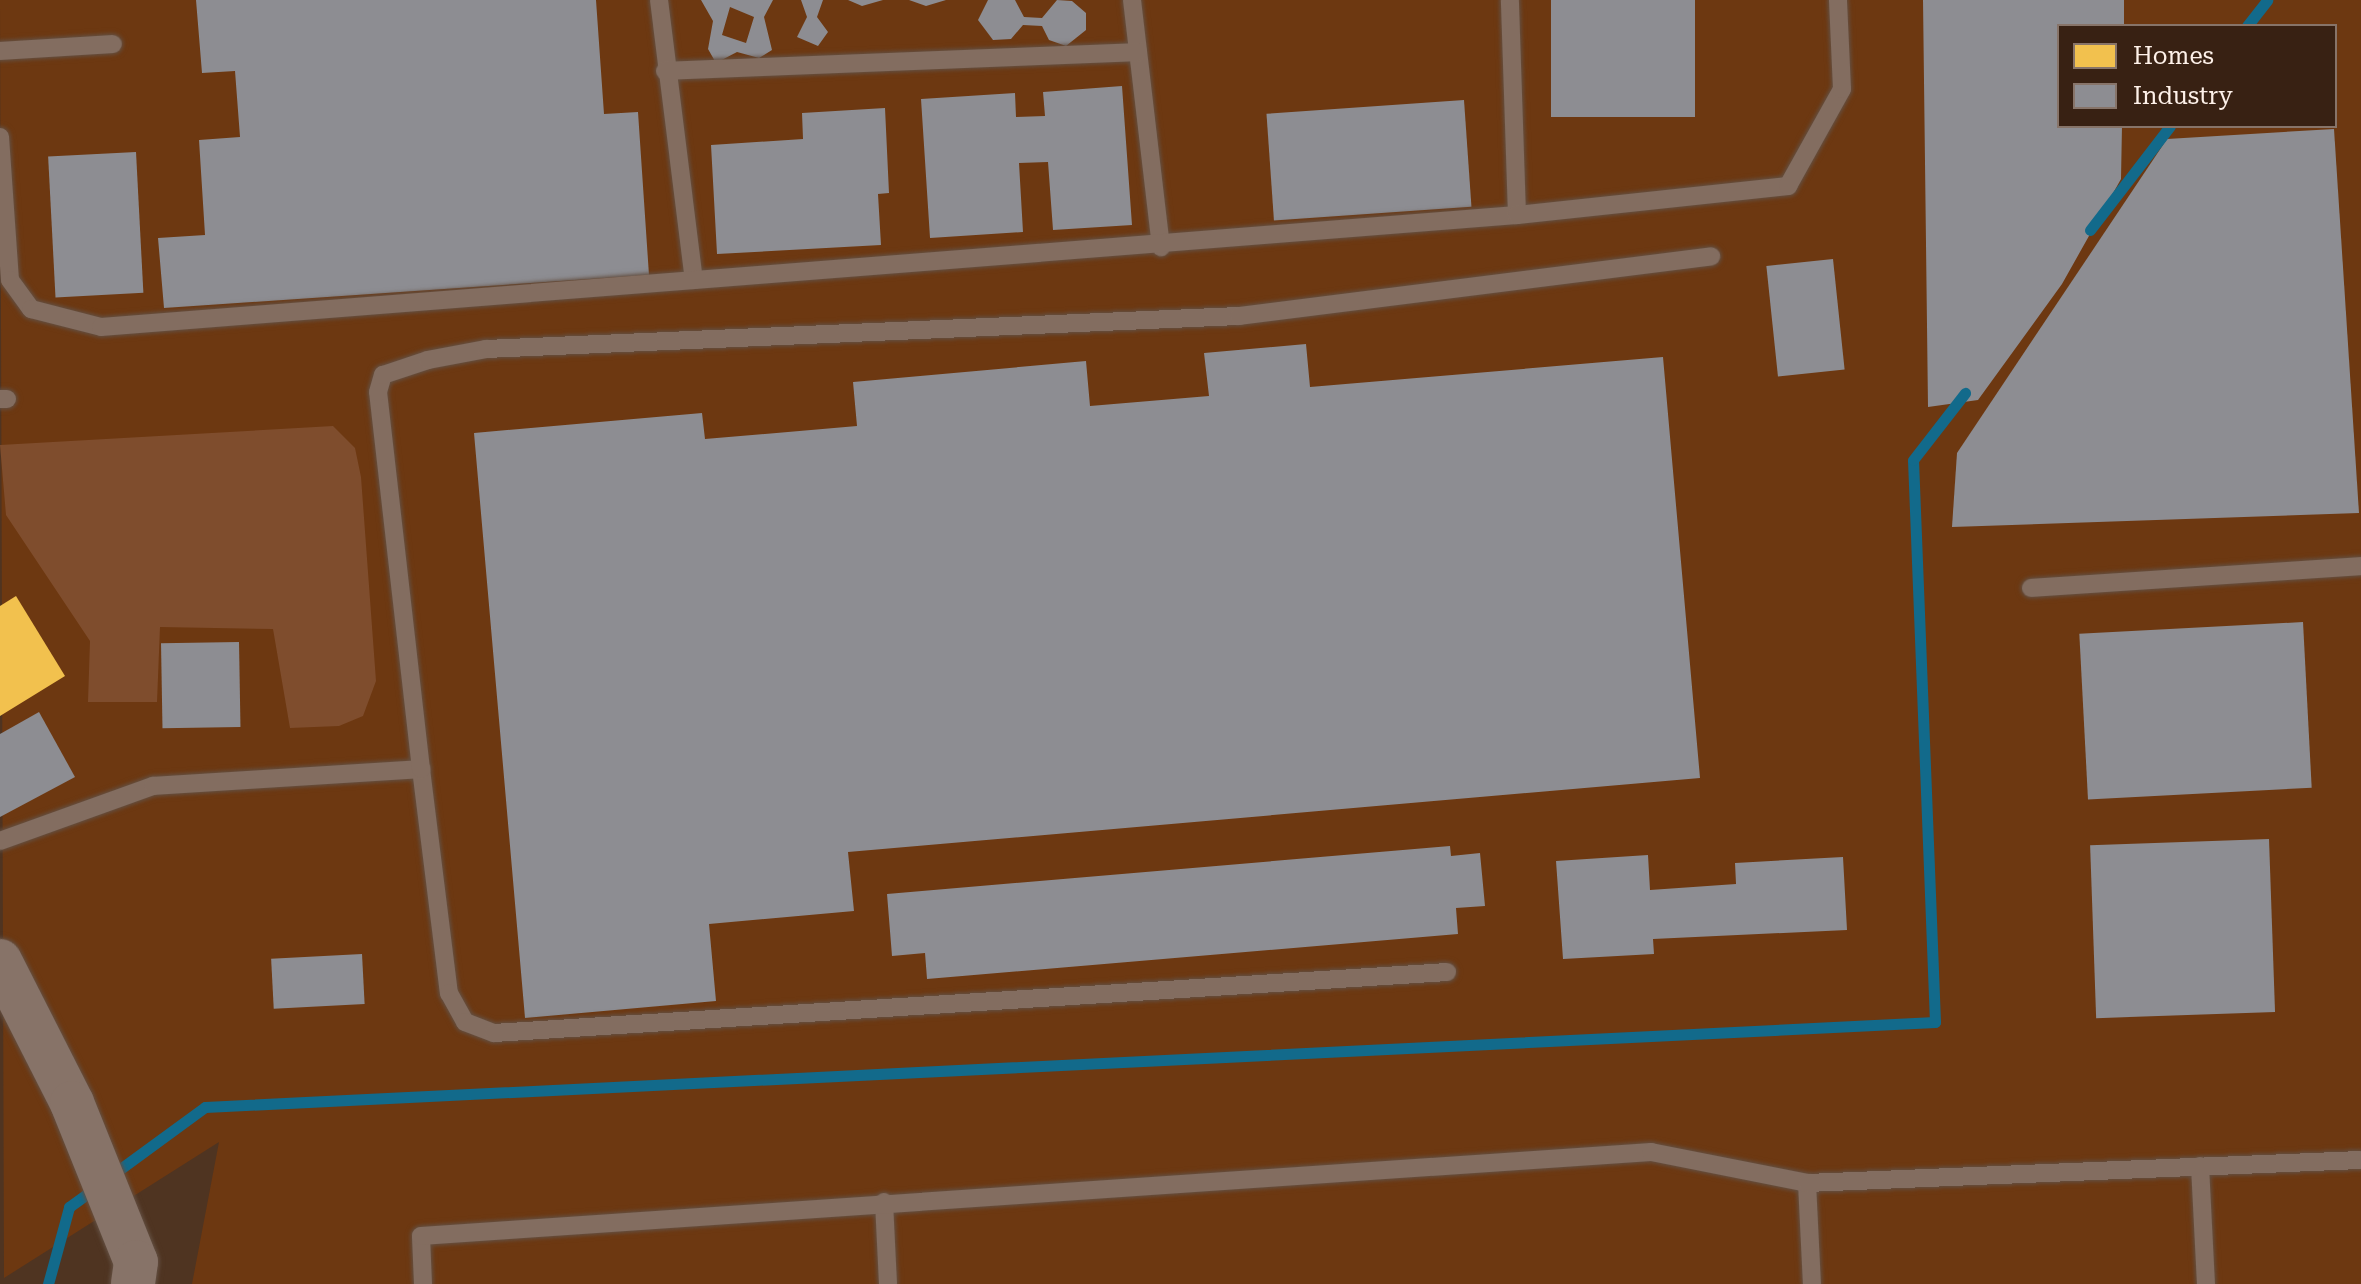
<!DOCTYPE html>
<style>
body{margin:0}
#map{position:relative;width:2361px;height:1284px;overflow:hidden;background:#4f3421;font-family:"Roboto Serif",serif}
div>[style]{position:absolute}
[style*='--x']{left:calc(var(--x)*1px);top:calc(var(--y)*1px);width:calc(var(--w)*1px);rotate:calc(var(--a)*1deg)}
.built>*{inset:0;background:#6d3811}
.green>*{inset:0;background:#7f4d2d}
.homes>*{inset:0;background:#f2c14e}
.industry>*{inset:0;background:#8d8d92;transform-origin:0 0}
.stream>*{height:11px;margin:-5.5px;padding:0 5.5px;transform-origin:5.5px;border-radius:5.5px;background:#126a8b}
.roads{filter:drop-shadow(0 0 2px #635043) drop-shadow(0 0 2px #635043)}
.lane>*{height:18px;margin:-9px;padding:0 9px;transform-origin:9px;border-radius:9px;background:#836d60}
.secondary>*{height:44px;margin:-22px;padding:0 22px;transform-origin:22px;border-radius:22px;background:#877368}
span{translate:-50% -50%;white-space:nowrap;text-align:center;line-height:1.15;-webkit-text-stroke:8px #382113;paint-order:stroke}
.legend{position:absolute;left:2057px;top:24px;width:280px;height:104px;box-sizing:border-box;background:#382113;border:2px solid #877469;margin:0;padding:10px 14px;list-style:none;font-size:24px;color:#fef1e9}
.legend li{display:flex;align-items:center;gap:16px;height:40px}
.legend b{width:40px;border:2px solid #877469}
</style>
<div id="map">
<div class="built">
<div style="clip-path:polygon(evenodd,0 0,2361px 0,2361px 1284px,192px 1284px,219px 1142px,4px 1278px,0 0,2059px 26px,2335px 26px,2335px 126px,2059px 126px,2059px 26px)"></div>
</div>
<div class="green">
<div style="clip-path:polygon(333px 426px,355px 448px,361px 477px,376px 681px,363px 716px,339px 726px,290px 728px,273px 629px,160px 627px,157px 702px,88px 702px,90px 641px,6px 515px,0 445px)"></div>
</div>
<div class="homes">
<div style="clip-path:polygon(16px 596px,65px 676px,0 716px,0 606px)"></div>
</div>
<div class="industry">
<div style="clip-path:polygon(196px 0,596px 0,604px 114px,638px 112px,649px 275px,164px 308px,158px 238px,205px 235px,199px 140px,240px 137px,235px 71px,202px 73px)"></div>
<div style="clip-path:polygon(evenodd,701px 0,773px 0,764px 17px,772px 50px,759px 58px,737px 52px,716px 63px,708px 49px,713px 21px,701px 0,730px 7px,754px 17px,746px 43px,722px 35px,730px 7px)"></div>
<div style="clip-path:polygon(801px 0,823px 0,817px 17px,828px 32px,818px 46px,797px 37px,807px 17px)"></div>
<div style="clip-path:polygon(848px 0,883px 0,862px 6px)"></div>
<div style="clip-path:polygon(909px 0,946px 0,926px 6px)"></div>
<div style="clip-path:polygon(988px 0,1015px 0,1024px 17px,1042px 18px,1057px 0,1072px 1px,1086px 13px,1086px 30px,1066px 46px,1049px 40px,1042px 26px,1023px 25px,1011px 39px,993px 40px,978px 20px)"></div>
<div style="left:1551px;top:0;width:144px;height:117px"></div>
<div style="clip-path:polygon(1923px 0,2124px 0,2124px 26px,2059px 26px,2059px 126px,2122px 126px,2121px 179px,2062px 284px,1978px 400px,1928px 407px)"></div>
<div style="clip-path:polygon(1122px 86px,1132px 225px,1053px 230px,1048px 162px,1019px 163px,1023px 232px,930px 238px,921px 99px,1015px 93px,1016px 117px,1045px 116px,1043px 92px)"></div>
<div style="left:1464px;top:100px;width:107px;height:198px;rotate:86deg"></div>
<div style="clip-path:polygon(885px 108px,889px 193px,878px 194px,881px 245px,717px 254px,711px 145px,803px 139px,802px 113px)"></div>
<div style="clip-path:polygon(2334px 129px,2359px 513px,1952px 527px,1957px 453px,2167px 139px)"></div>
<div style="left:136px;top:152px;width:141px;height:88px;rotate:87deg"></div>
<div style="left:1833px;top:259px;width:111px;height:67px;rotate:84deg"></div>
<div style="clip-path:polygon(1306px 344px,1310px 387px,1663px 357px,1700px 778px,848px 852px,854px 911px,709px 924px,716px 1001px,525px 1018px,474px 433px,702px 413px,705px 439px,857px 426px,853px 382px,1086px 361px,1090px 406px,1209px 396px,1204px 353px)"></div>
<div style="left:2303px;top:622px;width:166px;height:224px;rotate:87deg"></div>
<div style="left:239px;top:642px;width:85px;height:78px;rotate:89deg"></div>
<div style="clip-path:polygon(39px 712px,75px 777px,0 817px,0 734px)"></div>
<div style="left:2269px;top:839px;width:173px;height:179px;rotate:88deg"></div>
<div style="clip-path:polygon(1450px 846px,1451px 856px,1480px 853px,1485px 906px,1456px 908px,1458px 934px,927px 979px,925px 953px,892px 956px,887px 894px)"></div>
<div style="clip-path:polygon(1648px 855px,1650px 890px,1736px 884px,1735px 863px,1843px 857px,1847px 930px,1653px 939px,1654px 954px,1563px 959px,1556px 861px)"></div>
<div style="left:362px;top:954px;width:50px;height:91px;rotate:87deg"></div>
</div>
<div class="stream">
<div style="--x:2247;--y:26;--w:33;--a:-52"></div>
<div style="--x:2090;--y:230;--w:131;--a:-52.4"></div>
<div style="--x:112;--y:1175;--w:115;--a:-36.2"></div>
<div style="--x:205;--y:1107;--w:1732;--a:-2.81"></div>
<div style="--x:1935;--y:1022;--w:562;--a:-92.24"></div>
<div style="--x:1913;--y:460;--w:85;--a:-52.2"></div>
<div style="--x:48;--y:1284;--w:80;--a:-74.7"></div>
<div style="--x:69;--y:1207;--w:32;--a:-36"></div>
</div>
<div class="roads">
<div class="lane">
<div style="--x:659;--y:0;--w:282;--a:82.9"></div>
<div style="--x:1132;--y:0;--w:249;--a:83.3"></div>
<div style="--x:0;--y:51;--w:113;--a:-3.5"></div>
<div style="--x:665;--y:71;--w:473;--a:-2.3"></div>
<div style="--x:0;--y:137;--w:143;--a:86"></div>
<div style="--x:10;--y:280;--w:36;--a:54"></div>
<div style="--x:31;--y:309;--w:72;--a:14.4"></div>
<div style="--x:101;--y:327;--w:1420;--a:-4.52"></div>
<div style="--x:1517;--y:215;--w:215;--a:-91.9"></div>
<div style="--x:1517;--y:215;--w:273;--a:-6.1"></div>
<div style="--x:1788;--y:186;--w:111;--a:-60.9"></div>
<div style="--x:1842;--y:89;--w:89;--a:-92.6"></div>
<div style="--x:0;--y:399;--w:7;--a:0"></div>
<div style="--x:2031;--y:588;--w:331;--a:-3.8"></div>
<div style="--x:421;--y:769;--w:226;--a:82.9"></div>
<div style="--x:449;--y:993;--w:33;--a:61"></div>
<div style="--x:465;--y:1022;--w:31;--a:21"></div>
<div style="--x:494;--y:1033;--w:955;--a:-3.66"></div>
<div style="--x:0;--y:841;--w:163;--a:-19.8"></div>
<div style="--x:153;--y:786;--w:269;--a:-3.6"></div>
<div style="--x:421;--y:769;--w:379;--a:-96.5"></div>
<div style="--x:378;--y:392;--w:18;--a:-74"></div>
<div style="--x:383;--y:375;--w:47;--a:-18.4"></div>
<div style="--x:428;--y:360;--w:59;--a:-10.7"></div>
<div style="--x:486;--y:349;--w:754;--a:-2.51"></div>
<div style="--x:1239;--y:316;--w:476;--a:-7.2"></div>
<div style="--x:2200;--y:1166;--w:118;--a:87.1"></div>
<div style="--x:1807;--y:1183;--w:101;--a:87.2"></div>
<div style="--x:884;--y:1202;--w:82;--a:87.2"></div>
<div style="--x:423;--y:1284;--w:48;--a:-92.4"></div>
<div style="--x:421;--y:1236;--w:1233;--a:-3.91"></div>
<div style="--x:1651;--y:1152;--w:159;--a:11.2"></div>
<div style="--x:1807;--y:1183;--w:554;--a:-2.38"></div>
</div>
<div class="secondary">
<div style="--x:0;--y:961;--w:159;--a:63.1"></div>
<div style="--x:72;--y:1103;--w:171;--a:68.1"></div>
<div style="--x:136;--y:1262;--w:22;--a:98"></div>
</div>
</div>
<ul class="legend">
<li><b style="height:22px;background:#f2c14e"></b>Homes</li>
<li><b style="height:22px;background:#8d8d92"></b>Industry</li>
</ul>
</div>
